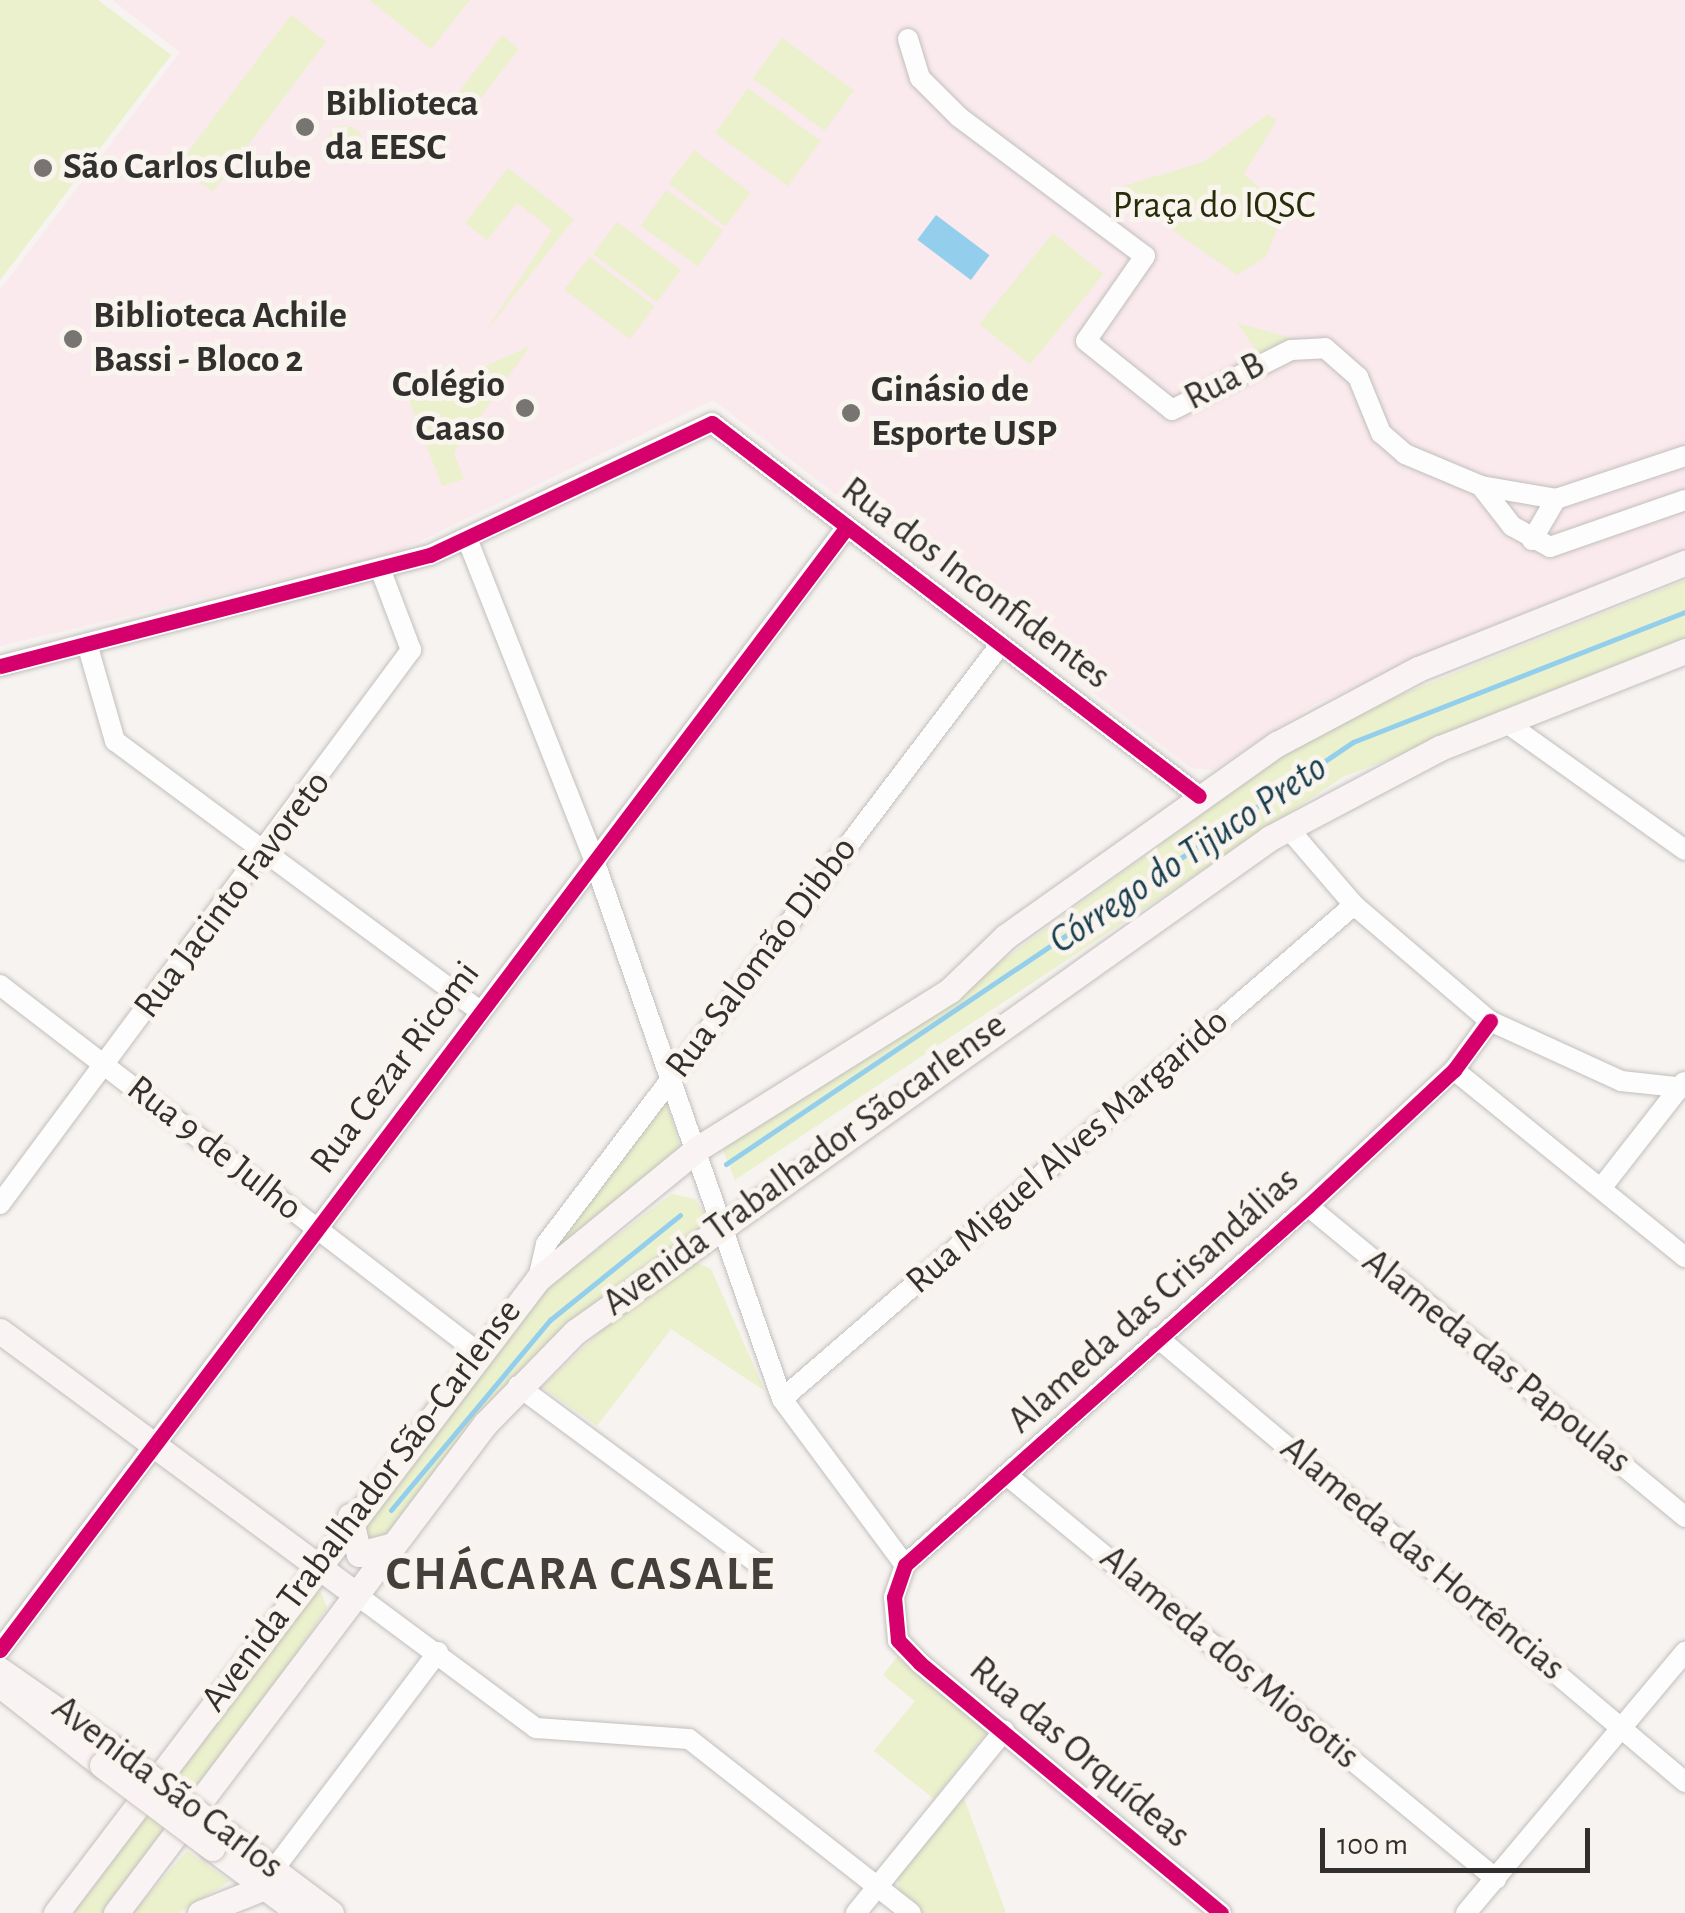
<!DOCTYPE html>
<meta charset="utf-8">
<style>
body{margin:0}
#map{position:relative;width:1685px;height:1913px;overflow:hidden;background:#f6f3f0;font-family:"Alegreya Sans",sans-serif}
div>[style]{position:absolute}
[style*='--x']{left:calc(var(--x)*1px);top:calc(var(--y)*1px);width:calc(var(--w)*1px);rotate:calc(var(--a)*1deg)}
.education>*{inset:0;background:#faeaed}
.green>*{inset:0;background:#ebf0cd;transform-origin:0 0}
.round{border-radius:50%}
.water>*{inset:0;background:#93cfec;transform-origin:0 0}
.stream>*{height:5px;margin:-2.5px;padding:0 2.5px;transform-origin:2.5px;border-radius:2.5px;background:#93cfec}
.roads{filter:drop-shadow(0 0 2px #c1bfbc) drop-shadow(0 0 2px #c1bfbc)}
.minor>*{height:20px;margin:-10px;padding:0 10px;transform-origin:10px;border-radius:10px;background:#fefdfd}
.major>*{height:25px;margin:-12.5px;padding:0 12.5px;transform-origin:12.5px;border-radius:12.5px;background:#f9f4f3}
.bridges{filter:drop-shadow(0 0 2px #cac2be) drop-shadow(0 0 2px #cac2be)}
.major-bridge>*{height:25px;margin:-12.5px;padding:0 12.5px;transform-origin:12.5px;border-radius:12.5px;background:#f9f4f3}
.cycleway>*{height:15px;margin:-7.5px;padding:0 7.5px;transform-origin:7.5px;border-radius:7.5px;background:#d6006c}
.dots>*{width:28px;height:28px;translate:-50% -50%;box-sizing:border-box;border:5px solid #f9f4ed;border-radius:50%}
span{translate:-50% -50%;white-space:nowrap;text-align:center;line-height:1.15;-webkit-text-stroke:10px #f9f4ed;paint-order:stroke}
.poi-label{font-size:38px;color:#32302e;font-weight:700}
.left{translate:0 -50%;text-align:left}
.right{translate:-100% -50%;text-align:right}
.park-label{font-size:38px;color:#272c0a}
.street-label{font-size:38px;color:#32302e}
.water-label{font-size:40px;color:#173d4f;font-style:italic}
.district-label{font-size:48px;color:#433f3a;font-weight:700;letter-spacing:2.5px}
.scale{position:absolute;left:1320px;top:1828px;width:270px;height:45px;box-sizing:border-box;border:5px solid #32302e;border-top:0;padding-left:12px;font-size:30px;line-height:35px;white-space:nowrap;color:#32302e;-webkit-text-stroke:8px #f9f4ed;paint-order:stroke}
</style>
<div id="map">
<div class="education">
<div style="clip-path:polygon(112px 0,1685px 0,1685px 551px,1315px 704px,1214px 770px,1191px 768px,713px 400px,395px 553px,0 646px,0 290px,180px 52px)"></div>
</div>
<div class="green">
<div style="clip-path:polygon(0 0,98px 0,171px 55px,0 280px)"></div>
<div style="clip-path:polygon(369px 0,470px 0,431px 49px)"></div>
<div style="left:291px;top:15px;width:44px;height:188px;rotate:37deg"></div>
<div style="clip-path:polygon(502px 35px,519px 49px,477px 103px,459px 106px,455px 97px)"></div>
<div style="left:782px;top:38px;width:89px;height:50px;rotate:36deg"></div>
<div style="left:748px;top:88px;width:90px;height:56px;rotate:36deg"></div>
<div style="clip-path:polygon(1268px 114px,1277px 120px,1244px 174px,1285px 209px,1266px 257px,1237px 275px,1114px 189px,1203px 162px)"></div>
<div class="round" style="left:326px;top:126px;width:38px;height:38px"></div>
<div style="left:694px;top:150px;width:71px;height:42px;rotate:37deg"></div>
<div style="clip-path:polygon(508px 168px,574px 219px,484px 334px,552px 230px,517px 203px,487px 240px,465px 223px)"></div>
<div style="left:666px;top:190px;width:70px;height:44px;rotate:35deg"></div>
<div style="left:617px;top:222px;width:80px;height:40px;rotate:37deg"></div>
<div style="left:1053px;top:233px;width:65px;height:117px;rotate:39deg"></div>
<div style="left:589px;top:257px;width:82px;height:41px;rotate:37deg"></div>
<div style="clip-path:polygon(1237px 323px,1292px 338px,1260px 356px)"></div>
<div style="clip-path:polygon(530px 346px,454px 453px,464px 479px,442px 486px,409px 400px)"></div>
<div style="clip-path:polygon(1685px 580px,1685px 644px,1343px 777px,735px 1180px,721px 1145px,996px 965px,1321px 727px)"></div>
<div style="clip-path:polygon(663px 1089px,682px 1154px,560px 1246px,558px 1233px)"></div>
<div style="clip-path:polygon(672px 1194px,695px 1199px,709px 1221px,591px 1307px,383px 1541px,368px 1542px,362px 1527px,538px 1294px)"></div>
<div style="clip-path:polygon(693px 1261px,711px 1269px,765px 1391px,671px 1329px,597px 1426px,542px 1387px,630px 1303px)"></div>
<div style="clip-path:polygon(311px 1592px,321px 1592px,327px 1608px,267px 1697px,106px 1913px,74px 1913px)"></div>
<div style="clip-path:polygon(897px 1657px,990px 1728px,934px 1799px,874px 1751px,915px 1701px,883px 1675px)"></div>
<div style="clip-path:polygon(964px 1798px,1006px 1913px,921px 1913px,899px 1897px,898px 1876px)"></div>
<div style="clip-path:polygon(187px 1851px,230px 1881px,179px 1913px,132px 1913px)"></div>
</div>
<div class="water">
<div style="left:936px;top:215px;width:67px;height:31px;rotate:37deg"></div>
</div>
<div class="stream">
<div style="--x:726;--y:1164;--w:756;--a:-33.94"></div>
<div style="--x:1353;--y:742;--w:357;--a:-21.4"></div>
<div style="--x:391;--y:1510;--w:248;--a:-50.1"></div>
<div style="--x:550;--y:1320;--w:167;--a:-38.9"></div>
</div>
<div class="roads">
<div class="minor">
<div style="--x:908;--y:39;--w:41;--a:72.9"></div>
<div style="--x:920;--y:78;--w:55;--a:45"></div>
<div style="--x:959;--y:117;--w:232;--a:36.8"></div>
<div style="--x:1145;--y:256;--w:103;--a:124.8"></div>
<div style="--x:1086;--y:341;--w:110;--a:38.7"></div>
<div style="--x:1172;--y:410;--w:133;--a:-26.8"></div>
<div style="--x:1291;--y:350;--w:34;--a:-3"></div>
<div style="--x:1325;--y:348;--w:44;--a:41.3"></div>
<div style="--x:1358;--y:377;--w:61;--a:67.7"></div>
<div style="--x:1381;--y:433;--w:32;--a:41"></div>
<div style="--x:1405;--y:454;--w:82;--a:22.8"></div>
<div style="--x:1481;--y:486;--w:76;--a:9.8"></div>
<div style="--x:1556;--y:499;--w:136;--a:-18.4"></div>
<div style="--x:1481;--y:486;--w:51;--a:52.2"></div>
<div style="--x:1512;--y:526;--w:43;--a:28.9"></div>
<div style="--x:1550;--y:547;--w:143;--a:-19.2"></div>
<div style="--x:1532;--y:540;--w:48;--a:-59.7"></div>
<div style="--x:468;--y:541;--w:343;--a:68.4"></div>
<div style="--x:594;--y:860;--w:571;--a:70.77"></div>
<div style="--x:782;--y:1399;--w:207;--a:53.5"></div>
<div style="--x:88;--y:647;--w:98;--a:74"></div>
<div style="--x:115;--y:741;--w:452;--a:36.5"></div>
<div style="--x:0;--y:666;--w:444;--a:-14.5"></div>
<div style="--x:430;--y:555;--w:311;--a:-25.1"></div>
<div style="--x:712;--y:423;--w:613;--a:37.45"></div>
<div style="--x:1504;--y:721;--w:222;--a:35.5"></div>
<div style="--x:1288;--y:828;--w:101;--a:49.4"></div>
<div style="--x:1354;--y:905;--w:179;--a:40.5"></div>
<div style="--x:1490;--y:1021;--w:144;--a:24.6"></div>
<div style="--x:1621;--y:1081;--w:64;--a:6.2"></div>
<div style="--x:0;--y:985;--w:599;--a:37.54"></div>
<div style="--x:1454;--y:1070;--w:297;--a:39"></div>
<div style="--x:1602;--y:1187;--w:133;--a:-52"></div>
<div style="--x:0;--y:1204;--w:690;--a:-53.43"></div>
<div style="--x:411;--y:650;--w:85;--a:-110.8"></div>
<div style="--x:1308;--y:1206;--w:489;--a:39.5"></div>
<div style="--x:538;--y:1279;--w:36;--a:-77"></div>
<div style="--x:546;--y:1244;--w:752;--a:-52.84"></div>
<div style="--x:1158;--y:1338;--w:689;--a:40.11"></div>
<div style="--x:518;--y:1386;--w:302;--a:36.5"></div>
<div style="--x:782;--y:1399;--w:756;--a:-40.82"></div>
<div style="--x:1008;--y:1476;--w:633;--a:39.55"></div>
<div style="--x:354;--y:1593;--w:227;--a:36.6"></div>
<div style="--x:536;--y:1728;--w:153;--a:4.1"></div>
<div style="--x:689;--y:1739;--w:282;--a:38.1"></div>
<div style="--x:0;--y:1650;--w:1407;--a:-52.98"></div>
<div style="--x:274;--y:1869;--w:272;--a:-52.9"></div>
<div style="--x:856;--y:1913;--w:235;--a:-50.9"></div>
<div style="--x:1221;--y:1913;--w:391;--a:-140.3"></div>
<div style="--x:920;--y:1663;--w:32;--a:-134"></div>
<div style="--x:898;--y:1640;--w:43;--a:-95.3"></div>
<div style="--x:894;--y:1597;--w:34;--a:-71"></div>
<div style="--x:905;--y:1565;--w:540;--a:-41.7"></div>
<div style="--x:1308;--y:1206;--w:200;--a:-43"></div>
<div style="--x:1454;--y:1070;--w:61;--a:-53.7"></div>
<div style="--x:1466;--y:1913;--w:341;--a:-50"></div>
</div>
<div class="major">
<div style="--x:0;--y:1331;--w:440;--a:36.5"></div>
<div style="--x:350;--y:1516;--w:39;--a:77"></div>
<div style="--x:359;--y:1554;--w:34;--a:-15"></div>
<div style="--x:0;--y:1670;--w:136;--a:34.9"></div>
<div style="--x:0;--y:1685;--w:130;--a:38.1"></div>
<div style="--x:227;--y:1835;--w:130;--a:36.9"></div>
<div style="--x:212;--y:1848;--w:109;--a:36.5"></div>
<div style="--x:56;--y:1913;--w:796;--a:-52.76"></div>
<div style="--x:538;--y:1279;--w:205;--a:-39.3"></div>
<div style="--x:697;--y:1149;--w:299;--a:-32.1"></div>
<div style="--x:950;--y:990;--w:76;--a:-43.9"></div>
<div style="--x:1005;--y:937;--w:334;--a:-35.4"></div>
<div style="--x:1277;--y:744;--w:160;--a:-28"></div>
<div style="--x:1418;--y:669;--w:287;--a:-21.7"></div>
<div style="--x:116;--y:1913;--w:613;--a:-52.96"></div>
<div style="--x:485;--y:1424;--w:129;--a:-45.6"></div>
<div style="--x:575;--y:1332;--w:853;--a:-35.4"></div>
<div style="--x:1270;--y:838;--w:192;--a:-27.9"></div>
<div style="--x:1440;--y:748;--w:264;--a:-21.6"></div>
<div style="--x:200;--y:1913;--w:70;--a:-21.8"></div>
</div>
</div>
<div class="bridges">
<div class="major-bridge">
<div style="--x:112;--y:1748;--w:144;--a:37.1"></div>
<div style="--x:102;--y:1765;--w:138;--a:37"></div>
</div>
</div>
<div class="cycleway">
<div style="--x:0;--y:666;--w:444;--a:-14.5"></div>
<div style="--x:430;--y:555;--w:311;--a:-25.1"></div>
<div style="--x:712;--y:423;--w:613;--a:37.45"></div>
<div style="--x:0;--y:1650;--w:1407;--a:-52.98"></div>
<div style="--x:1221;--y:1913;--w:391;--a:-140.3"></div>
<div style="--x:920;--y:1663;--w:32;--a:-134"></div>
<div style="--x:898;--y:1640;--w:43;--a:-95.3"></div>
<div style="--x:894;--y:1597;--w:34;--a:-71"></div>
<div style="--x:905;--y:1565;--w:540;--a:-41.7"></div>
<div style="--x:1308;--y:1206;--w:200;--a:-43"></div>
<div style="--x:1454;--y:1070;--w:61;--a:-53.7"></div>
</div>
<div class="dots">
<div style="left:305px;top:127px;background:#777472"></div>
<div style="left:43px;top:168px;background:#777472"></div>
<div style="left:73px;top:339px;background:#777472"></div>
<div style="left:525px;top:408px;background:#777472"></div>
<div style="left:851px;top:413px;background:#777472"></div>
</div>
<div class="poi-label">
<span class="left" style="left:325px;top:127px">Biblioteca<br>da EESC</span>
<span class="left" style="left:63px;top:168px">São Carlos Clube</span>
<span class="left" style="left:93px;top:339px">Biblioteca Achile<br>Bassi - Bloco 2</span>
<span class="right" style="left:505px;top:408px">Colégio<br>Caaso</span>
<span class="left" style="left:871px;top:413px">Ginásio de<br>Esporte USP</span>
</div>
<div class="park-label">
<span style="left:1214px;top:207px">Praça do IQSC</span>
</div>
<div class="street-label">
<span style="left:1225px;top:382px;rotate:-27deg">Rua B</span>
<span style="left:975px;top:584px;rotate:37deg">Rua dos Inconfidentes</span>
<span style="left:233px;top:895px;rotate:-53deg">Rua Jacinto Favoreto</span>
<span style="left:762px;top:958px;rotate:-53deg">Rua Salomão Dibbo</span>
<span style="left:396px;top:1068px;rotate:-53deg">Rua Cezar Ricomi</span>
<span style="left:214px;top:1149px;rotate:38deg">Rua 9 de Julho</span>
<span style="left:1068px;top:1152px;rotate:-41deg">Rua Miguel Alves Margarido</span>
<span style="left:805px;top:1165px;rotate:-36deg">Avenida Trabalhador Sãocarlense</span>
<span style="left:1154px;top:1301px;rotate:-42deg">Alameda das Crisandálias</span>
<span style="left:1496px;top:1362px;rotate:39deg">Alameda das Papoulas</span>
<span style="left:362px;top:1506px;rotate:-53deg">Avenida Trabalhador São-Carlense</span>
<span style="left:1422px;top:1559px;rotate:40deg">Alameda das Hortências</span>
<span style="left:1229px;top:1658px;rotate:40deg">Alameda dos Miosotis</span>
<span style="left:1079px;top:1753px;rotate:40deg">Rua das Orquídeas</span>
<span style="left:167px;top:1788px;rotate:37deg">Avenida São Carlos</span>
</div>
<div class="water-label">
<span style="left:1188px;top:854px;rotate:-34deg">Córrego do Tijuco Preto</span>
</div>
<div class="district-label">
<span style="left:581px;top:1576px">CHÁCARA CASALE</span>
</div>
<div class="scale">100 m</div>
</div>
